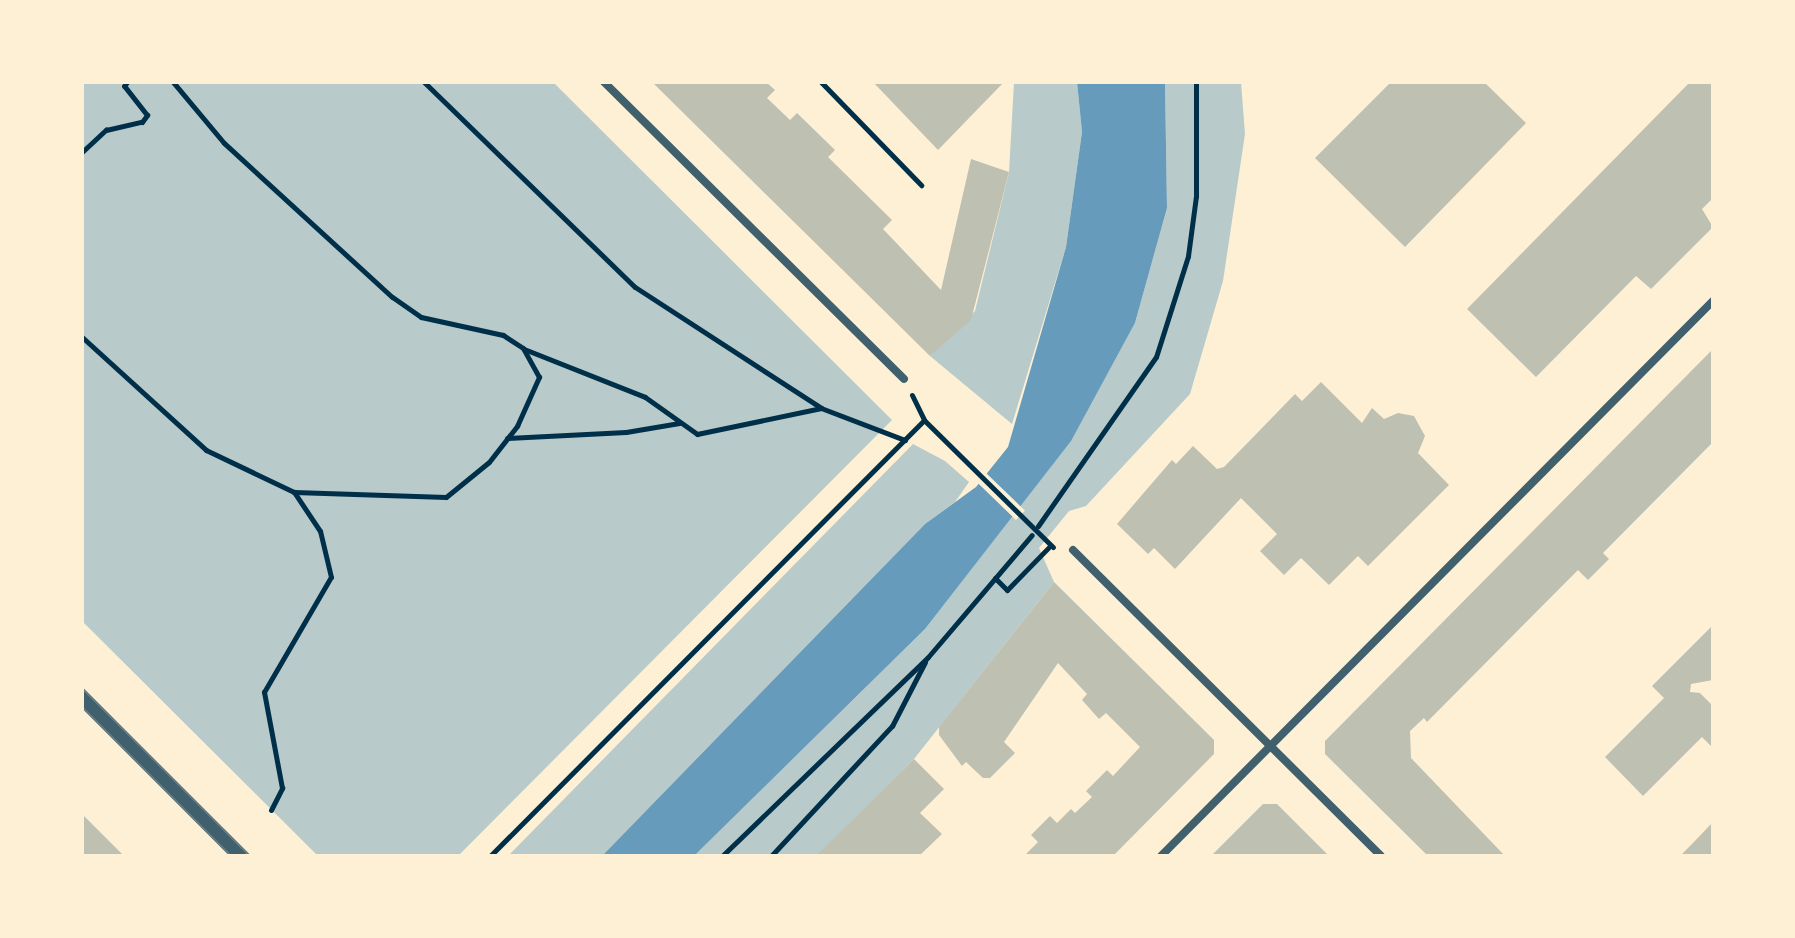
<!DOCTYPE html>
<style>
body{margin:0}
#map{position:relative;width:1795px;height:938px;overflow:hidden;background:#fdf0d5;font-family:Georgia,serif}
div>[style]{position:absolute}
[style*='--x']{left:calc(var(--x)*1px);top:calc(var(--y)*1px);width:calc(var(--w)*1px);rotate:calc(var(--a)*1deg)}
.green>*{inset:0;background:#b9caca}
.water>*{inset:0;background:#669bbc}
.pier>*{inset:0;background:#fdf0d5;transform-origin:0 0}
.building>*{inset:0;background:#bec0b2}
.path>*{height:5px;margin:-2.5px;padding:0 2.5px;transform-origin:2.5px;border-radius:2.5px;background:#003049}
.minor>*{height:8px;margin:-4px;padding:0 4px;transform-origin:4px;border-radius:4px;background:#3f606c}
.tertiary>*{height:14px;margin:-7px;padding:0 7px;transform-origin:7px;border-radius:7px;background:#3f606c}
.tram>*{height:2px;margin:-1px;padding:0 1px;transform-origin:1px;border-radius:1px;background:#657d81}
span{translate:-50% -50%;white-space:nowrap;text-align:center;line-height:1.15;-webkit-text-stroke:8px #fdf0d5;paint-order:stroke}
.frame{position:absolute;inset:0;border:84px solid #fdf0d5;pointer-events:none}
</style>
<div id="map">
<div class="green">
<div style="clip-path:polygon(82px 82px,553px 82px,892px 420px,458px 856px,318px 856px,82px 621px)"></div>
<div style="clip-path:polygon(1014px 82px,1077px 82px,1082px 132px,1066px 247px,1012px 424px,930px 356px,975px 311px,1009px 172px)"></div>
<div style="clip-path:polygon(1165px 82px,1241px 82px,1245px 134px,1223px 281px,1190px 394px,1086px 506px,1069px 511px,1039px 548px,1054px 582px,914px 759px,817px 856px,694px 856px,925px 629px,1071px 440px,1135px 323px,1167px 208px)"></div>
<div style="clip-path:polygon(913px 444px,945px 461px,969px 482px,955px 502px,925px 524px,602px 856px,508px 856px)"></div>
</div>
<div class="water">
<div style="clip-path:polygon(1077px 82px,1165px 82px,1167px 208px,1135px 323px,1071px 441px,925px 629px,694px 856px,602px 856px,925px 524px,976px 487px,1008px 447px,1066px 247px,1082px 132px)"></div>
</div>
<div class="pier">
<div style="left:984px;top:471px;width:57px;height:13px;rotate:44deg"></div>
</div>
<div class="building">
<div style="clip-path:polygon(652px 82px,766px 82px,775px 90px,767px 98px,790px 120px,797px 113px,835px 150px,828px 157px,892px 220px,883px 229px,941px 290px,971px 159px,1009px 172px,971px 320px,930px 356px)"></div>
<div style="clip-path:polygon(873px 82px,1004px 82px,938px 150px)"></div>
<div style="clip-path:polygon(1391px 82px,1484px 82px,1526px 123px,1405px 247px,1315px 158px)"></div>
<div style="clip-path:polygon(1690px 82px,1713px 82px,1713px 198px,1702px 209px,1713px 227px,1651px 289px,1636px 276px,1536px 377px,1467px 309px)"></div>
<div style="clip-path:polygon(1713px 349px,1713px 442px,1603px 553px,1609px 559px,1588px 580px,1578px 570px,1427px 722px,1424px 718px,1410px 731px,1411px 758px,1505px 856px,1428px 856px,1325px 754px,1325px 741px)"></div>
<div style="clip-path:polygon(1321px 382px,1362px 423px,1372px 408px,1384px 419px,1398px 413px,1414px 416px,1425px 436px,1418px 453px,1449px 485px,1368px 566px,1358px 556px,1329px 585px,1301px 558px,1284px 575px,1260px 551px,1277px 534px,1241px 498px,1175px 569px,1154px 548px,1148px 554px,1117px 524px,1172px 460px,1176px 464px,1193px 446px,1217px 469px,1224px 467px,1295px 394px,1302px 401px)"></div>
<div style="clip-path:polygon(1054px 582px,1214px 740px,1214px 754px,1113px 856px,1024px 856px,1038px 842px,1031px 835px,1050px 816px,1057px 823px,1071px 809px,1075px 813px,1092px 797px,1086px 791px,1107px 770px,1113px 776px,1140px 747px,1106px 713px,1099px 719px,1082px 700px,1087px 694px,1058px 663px,1004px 742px,1015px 753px,990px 778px,983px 778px,966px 762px,962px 766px,939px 735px,939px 727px)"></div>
<div style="clip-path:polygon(1713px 625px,1713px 680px,1691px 684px,1690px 692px,1700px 693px,1713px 706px,1713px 748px,1702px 737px,1643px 796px,1605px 757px,1664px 698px,1652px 686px)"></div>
<div style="clip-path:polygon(914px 759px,944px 789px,920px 813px,942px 834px,919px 856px,816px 856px)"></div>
<div style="clip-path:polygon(1263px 804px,1277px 804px,1329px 856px,1211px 856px)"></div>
<div style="clip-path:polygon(82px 814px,124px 856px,82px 856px)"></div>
<div style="clip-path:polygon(1713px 822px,1713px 856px,1680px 856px,1692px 844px)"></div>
</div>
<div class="path">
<div style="--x:424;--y:82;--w:294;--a:44.2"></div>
<div style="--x:635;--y:287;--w:222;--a:33"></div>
<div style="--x:821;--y:82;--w:144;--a:45.8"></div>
<div style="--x:82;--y:152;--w:33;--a:-43"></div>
<div style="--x:106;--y:130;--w:37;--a:-13"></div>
<div style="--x:142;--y:122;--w:9;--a:-54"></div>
<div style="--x:147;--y:115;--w:37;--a:-128"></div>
<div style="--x:124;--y:86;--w:5;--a:-53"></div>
<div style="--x:82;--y:337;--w:168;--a:42.3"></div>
<div style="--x:206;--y:450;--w:98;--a:25.5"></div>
<div style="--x:294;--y:492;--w:152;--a:1.9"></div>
<div style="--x:446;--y:497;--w:55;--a:-39.1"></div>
<div style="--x:489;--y:462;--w:46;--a:-52.1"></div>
<div style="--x:517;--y:426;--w:54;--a:-65.8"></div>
<div style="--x:539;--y:377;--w:33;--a:-119"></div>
<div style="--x:523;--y:348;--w:24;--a:-147"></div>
<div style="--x:503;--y:335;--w:84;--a:-167.6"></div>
<div style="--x:421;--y:317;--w:35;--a:-145"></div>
<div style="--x:392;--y:297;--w:228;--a:-137.5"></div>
<div style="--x:224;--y:143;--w:80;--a:-129.9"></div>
<div style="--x:524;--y:349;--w:130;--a:21.6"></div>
<div style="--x:645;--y:397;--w:64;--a:35.4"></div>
<div style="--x:697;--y:434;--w:127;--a:-11.8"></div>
<div style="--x:821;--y:408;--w:90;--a:20.9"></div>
<div style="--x:912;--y:395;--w:28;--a:64"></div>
<div style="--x:924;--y:420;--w:181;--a:44.6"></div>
<div style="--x:507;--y:438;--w:119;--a:-2.9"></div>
<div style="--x:626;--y:432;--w:54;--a:-9.6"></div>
<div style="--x:1038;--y:526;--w:206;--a:-55.1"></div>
<div style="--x:1156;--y:357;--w:106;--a:-72.4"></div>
<div style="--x:1188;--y:256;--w:61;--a:-82.4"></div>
<div style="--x:1196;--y:196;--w:114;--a:-90"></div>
<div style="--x:995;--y:578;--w:17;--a:45"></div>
<div style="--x:1007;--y:590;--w:62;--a:-45.7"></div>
<div style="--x:271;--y:810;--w:25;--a:-63"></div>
<div style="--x:282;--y:788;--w:98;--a:-100.6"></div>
<div style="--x:264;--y:692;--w:133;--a:-59.8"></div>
<div style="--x:331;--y:577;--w:47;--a:-103.4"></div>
<div style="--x:320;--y:531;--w:47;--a:-123.7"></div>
<div style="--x:490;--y:856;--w:615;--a:-45.13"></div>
<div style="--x:722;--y:856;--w:286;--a:-44"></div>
<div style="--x:928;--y:657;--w:160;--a:-49.6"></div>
<div style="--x:771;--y:856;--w:178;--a:-47.1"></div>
<div style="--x:892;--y:726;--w:72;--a:-62.7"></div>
</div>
<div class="minor">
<div style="--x:604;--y:82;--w:422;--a:44.7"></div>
<div style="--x:1073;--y:550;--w:434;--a:44.8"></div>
<div style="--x:1161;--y:856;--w:783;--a:-45.16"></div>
</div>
<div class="tertiary">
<div style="--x:82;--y:698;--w:223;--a:45"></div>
</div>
<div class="tram">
<div style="--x:82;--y:688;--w:238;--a:45"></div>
<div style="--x:82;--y:707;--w:211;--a:45"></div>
</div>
<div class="frame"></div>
</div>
